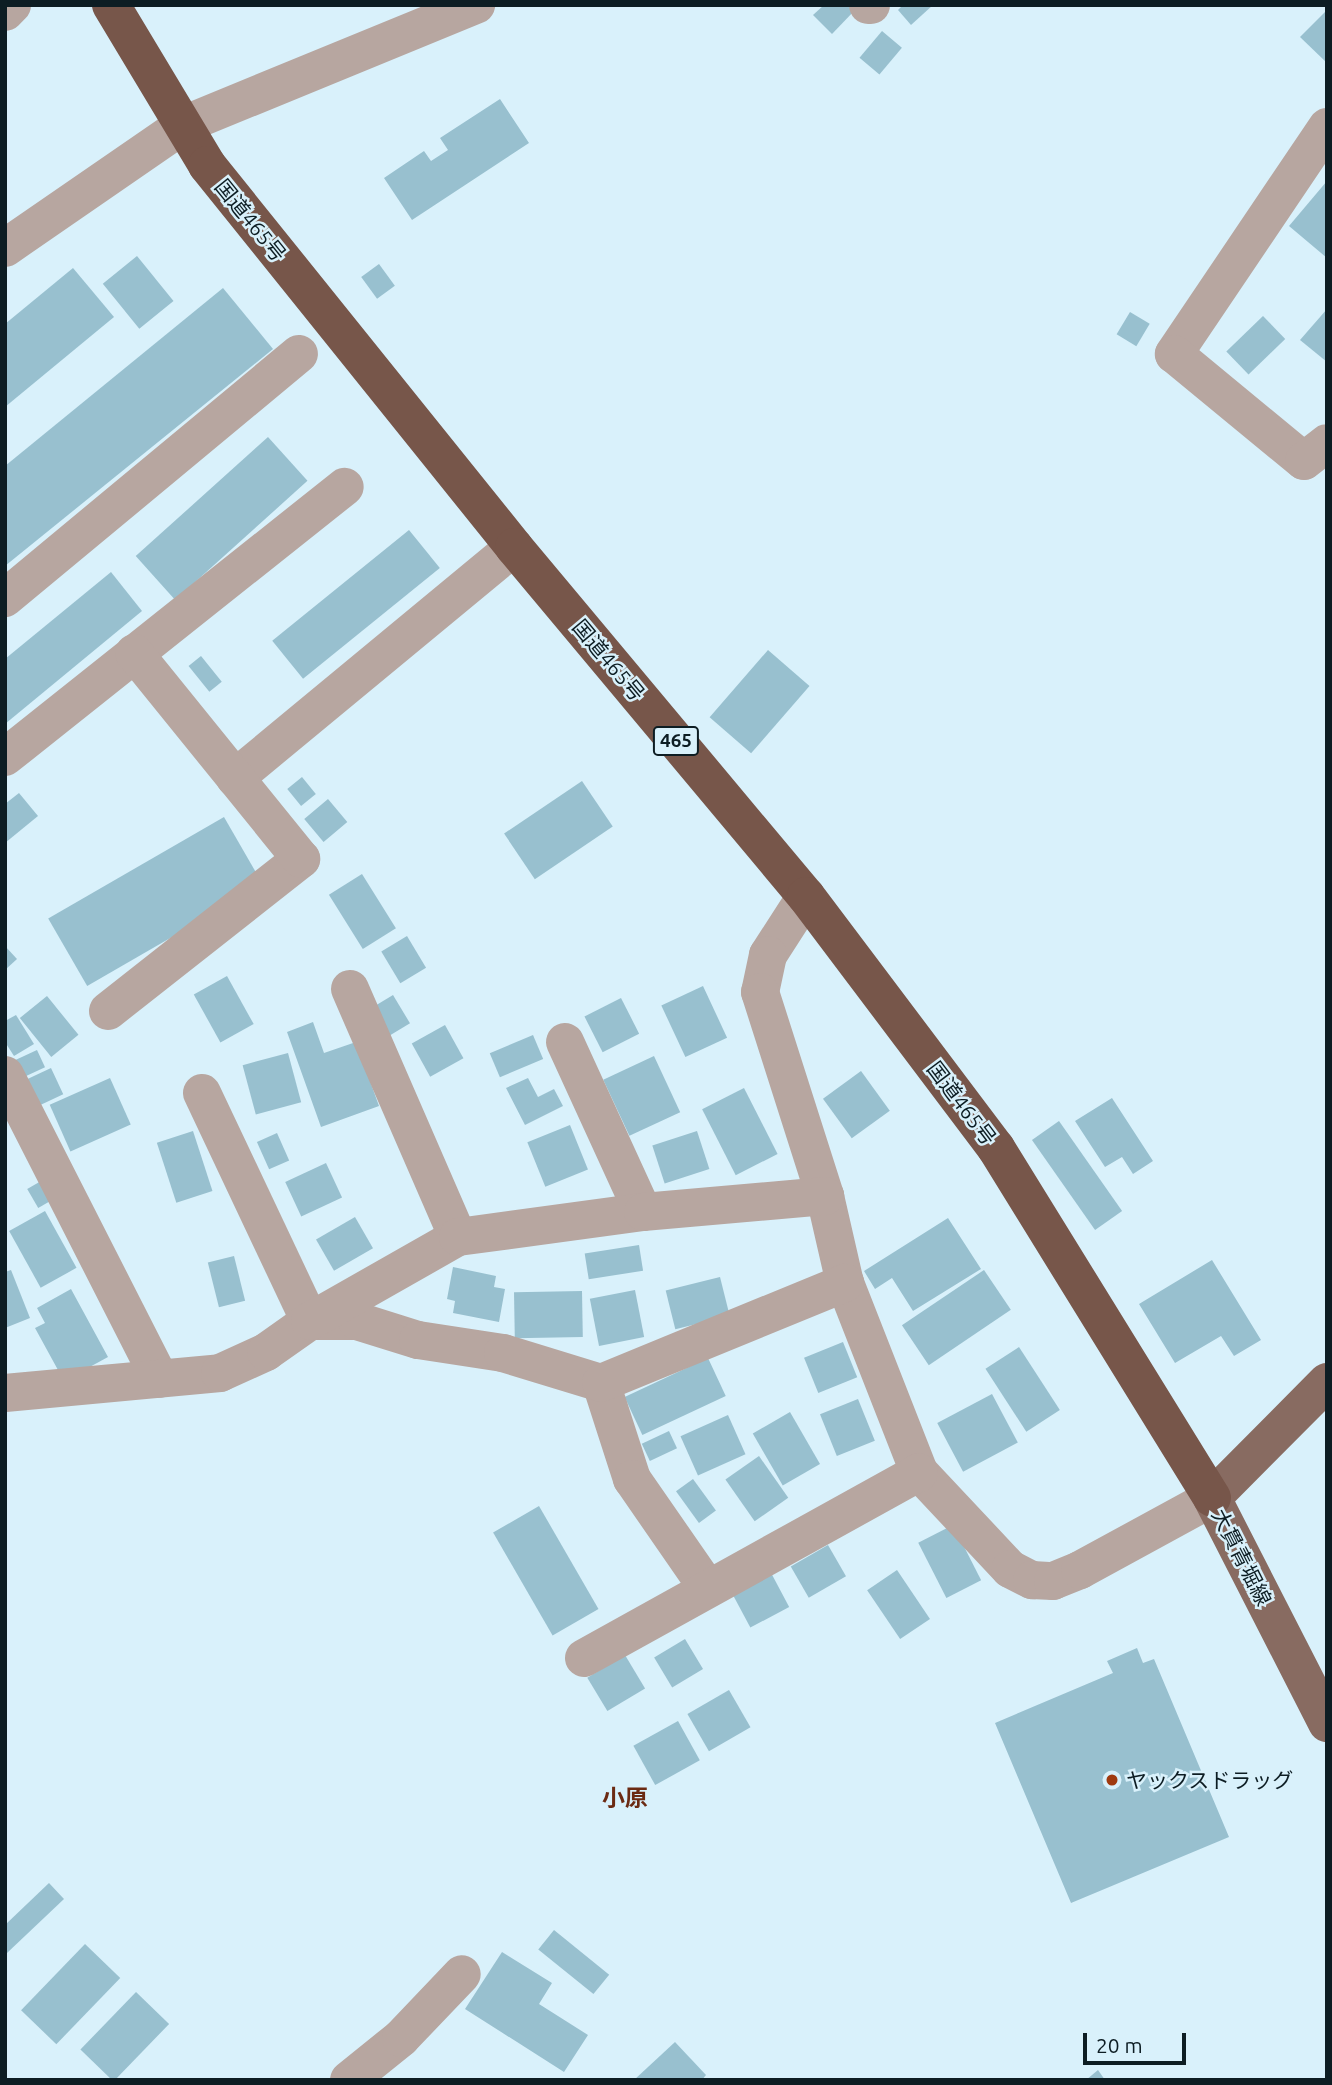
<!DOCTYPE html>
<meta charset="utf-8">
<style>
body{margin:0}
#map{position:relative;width:1332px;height:2085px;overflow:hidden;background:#d9f1fb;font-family:Ubuntu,"Noto Sans JP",sans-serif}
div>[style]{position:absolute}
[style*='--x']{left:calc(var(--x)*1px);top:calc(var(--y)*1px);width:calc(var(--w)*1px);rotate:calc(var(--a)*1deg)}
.building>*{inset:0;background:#98c0cf;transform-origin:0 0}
.minor>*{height:38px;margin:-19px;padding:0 19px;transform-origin:19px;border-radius:19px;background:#b7a6a0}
.major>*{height:38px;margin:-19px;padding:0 19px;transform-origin:19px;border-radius:19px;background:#886b61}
.highway>*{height:38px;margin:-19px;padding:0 19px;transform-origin:19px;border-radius:19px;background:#77564a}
.dots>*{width:19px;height:19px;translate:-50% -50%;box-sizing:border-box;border:4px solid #d9f1fb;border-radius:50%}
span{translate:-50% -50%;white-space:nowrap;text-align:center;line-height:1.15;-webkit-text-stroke:5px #d9f1fb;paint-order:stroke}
.shield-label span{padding:2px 5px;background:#d9f1fb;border:2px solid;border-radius:5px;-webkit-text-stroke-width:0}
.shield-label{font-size:19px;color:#0d1d23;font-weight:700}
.street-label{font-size:21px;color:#0d1d23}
.poi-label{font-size:21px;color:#0d1d23}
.left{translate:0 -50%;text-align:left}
.neighbourhood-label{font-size:23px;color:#6b2a12;font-weight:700}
.frame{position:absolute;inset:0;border:7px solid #0d1d23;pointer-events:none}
.scale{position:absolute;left:1083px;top:2033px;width:103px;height:32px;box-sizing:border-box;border:4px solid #0d1d23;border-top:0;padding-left:9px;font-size:21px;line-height:24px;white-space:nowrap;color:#0d1d23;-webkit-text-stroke:5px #d9f1fb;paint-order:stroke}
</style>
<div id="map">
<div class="building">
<div style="clip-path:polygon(824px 5px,852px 5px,856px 9px,832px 34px,813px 15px)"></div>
<div style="clip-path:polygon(903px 5px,933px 5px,911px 25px,898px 10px)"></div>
<div style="clip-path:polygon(1327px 10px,1327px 63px,1300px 37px)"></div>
<div style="left:882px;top:31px;width:26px;height:35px;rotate:40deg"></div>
<div style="clip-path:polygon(500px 99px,529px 143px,412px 220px,384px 178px,424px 151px,431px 161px,448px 150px,440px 138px)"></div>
<div style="clip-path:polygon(1327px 181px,1327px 258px,1289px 226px)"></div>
<div style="left:137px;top:256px;width:58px;height:44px;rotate:51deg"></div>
<div style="left:379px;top:264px;width:27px;height:22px;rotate:54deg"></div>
<div style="clip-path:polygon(73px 268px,114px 317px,5px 407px,5px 324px)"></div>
<div style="clip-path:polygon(223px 288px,273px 349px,5px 566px,5px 466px)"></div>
<div style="clip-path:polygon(1327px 309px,1327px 362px,1300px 340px)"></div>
<div style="left:1130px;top:312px;width:23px;height:26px;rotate:31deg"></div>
<div style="left:1263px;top:316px;width:32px;height:51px;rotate:46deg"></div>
<div style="left:268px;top:437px;width:59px;height:178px;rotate:48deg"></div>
<div style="left:409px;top:530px;width:49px;height:176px;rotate:51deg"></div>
<div style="clip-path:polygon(111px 572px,142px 611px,5px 724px,5px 659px)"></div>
<div style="left:768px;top:650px;width:55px;height:89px;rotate:41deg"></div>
<div style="left:201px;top:656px;width:33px;height:16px;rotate:51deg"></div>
<div style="left:302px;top:777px;width:22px;height:19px;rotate:51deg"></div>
<div style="left:582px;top:781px;width:55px;height:94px;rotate:56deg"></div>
<div style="clip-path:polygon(19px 793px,38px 816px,5px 843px,5px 804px)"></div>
<div style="left:328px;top:799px;width:30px;height:31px;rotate:50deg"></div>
<div style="left:224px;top:817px;width:78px;height:203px;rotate:60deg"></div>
<div style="left:362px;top:874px;width:64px;height:39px;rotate:58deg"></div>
<div style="left:407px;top:936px;width:37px;height:30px;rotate:59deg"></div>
<div style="clip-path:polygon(5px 946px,17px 959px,5px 970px)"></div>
<div style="left:227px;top:976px;width:55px;height:38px;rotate:61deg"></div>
<div style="left:703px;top:986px;width:57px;height:46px;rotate:65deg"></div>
<div style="left:393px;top:995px;width:33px;height:27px;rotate:59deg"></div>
<div style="left:47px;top:996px;width:50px;height:35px;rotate:51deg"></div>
<div style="left:621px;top:998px;width:40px;height:41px;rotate:63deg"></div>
<div style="clip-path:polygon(16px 1015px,34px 1044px,14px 1056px,5px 1042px,5px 1021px)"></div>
<div style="clip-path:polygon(313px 1022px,324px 1053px,356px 1042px,379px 1106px,321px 1127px,287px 1032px)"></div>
<div style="left:445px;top:1025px;width:38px;height:38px;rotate:61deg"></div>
<div style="left:533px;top:1035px;width:26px;height:47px;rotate:67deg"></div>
<div style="left:37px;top:1050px;width:19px;height:28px;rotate:65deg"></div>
<div style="left:288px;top:1053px;width:51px;height:47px;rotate:75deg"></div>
<div style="left:654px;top:1056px;width:62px;height:56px;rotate:65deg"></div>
<div style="left:51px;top:1068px;width:29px;height:30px;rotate:65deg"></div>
<div style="left:861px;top:1071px;width:49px;height:47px;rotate:54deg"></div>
<div style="left:110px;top:1078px;width:51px;height:66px;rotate:66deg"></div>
<div style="clip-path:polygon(528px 1078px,538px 1097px,554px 1089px,563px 1106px,525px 1125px,506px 1088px)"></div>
<div style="left:744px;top:1088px;width:74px;height:47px;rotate:63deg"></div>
<div style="clip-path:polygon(1112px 1098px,1153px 1161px,1133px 1174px,1122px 1157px,1105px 1167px,1075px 1121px)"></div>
<div style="left:1059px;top:1121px;width:110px;height:33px;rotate:55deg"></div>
<div style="left:570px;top:1125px;width:48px;height:46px;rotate:68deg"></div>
<div style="left:193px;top:1131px;width:63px;height:38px;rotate:72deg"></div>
<div style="left:697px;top:1131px;width:40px;height:47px;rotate:72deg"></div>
<div style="left:277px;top:1133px;width:30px;height:22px;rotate:66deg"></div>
<div style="left:326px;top:1163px;width:38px;height:45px;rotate:65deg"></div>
<div style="left:48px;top:1177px;width:22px;height:24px;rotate:60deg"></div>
<div style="left:45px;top:1211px;width:65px;height:41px;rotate:61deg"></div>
<div style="left:355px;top:1217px;width:36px;height:45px;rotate:60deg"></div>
<div style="clip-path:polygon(948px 1218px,981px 1269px,913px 1311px,892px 1278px,875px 1289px,864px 1271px)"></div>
<div style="left:639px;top:1245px;width:26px;height:55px;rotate:81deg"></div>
<div style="left:234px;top:1256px;width:46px;height:27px;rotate:76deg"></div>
<div style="clip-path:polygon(1212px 1260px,1261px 1340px,1234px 1356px,1221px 1336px,1175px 1363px,1139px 1304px)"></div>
<div style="clip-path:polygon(453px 1267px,496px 1276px,494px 1287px,505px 1289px,499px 1322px,453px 1313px,455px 1301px,447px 1299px)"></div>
<div style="clip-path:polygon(11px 1270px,30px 1318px,5px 1328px,5px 1272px)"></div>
<div style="left:984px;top:1270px;width:48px;height:99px;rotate:56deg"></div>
<div style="left:720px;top:1277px;width:40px;height:56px;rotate:76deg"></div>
<div style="clip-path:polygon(71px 1289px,108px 1357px,64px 1381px,35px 1328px,45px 1323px,37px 1308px)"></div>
<div style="left:635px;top:1290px;width:48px;height:46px;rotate:79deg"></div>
<div style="left:582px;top:1291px;width:46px;height:68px;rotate:89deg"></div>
<div style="left:843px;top:1342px;width:38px;height:42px;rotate:68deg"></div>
<div style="left:1019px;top:1347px;width:75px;height:40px;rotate:57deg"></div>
<div style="left:708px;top:1358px;width:42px;height:92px;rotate:65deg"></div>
<div style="left:992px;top:1394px;width:55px;height:62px;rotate:62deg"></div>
<div style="left:858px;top:1399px;width:45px;height:41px;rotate:68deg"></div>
<div style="left:790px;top:1412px;width:60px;height:43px;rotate:60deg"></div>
<div style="left:728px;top:1415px;width:43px;height:52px;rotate:66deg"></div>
<div style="left:669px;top:1431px;width:19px;height:30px;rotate:65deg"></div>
<div style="left:759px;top:1456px;width:51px;height:41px;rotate:55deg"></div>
<div style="left:693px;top:1479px;width:39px;height:21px;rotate:54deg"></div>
<div style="left:539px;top:1506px;width:119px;height:53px;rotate:60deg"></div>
<div style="left:953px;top:1525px;width:62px;height:39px;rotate:63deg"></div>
<div style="left:828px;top:1545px;width:36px;height:43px;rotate:60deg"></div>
<div style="left:769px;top:1569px;width:43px;height:44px;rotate:62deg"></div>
<div style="left:897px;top:1570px;width:59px;height:36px;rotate:56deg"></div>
<div style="left:685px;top:1639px;width:35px;height:36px;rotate:59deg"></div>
<div style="clip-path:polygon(1137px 1648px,1143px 1663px,1154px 1659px,1229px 1837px,1071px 1903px,995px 1723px,1113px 1673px,1107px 1661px)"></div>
<div style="left:625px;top:1655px;width:39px;height:44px;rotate:59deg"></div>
<div style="left:729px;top:1690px;width:43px;height:48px;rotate:60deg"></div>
<div style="left:678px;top:1721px;width:45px;height:51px;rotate:61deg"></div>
<div style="clip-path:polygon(49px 1883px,64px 1899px,7px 1953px,5px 1925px)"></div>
<div style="left:554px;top:1930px;width:71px;height:25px;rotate:39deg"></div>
<div style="left:85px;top:1944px;width:49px;height:92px;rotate:44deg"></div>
<div style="clip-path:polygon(502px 1952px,552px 1983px,539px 2004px,588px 2035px,564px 2072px,465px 2009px)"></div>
<div style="left:136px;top:1992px;width:46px;height:80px;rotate:44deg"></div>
<div style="clip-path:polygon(675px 2042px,706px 2075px,702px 2080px,634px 2080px)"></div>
<div style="clip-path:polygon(1098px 2070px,1105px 2080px,1086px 2080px)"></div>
</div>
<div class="minor">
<div style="--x:868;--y:5;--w:3;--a:0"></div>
<div style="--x:5;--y:12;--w:10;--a:-45"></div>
<div style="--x:1327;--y:127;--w:274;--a:124"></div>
<div style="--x:1174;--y:354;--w:168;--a:39.5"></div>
<div style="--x:1304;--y:461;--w:29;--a:-38"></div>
<div style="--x:5;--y:248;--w:216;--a:-34.6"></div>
<div style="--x:183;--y:125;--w:317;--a:-22.3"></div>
<div style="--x:5;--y:598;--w:382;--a:-39.7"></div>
<div style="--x:5;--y:757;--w:434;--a:-38.5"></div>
<div style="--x:235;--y:778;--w:362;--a:-39.6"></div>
<div style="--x:806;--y:896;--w:70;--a:122.8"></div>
<div style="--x:768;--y:955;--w:38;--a:102"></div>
<div style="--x:760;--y:992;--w:214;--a:72.3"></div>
<div style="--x:825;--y:1196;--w:89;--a:77.1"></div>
<div style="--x:845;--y:1283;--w:203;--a:68.6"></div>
<div style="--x:919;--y:1472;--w:133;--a:46.8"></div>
<div style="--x:1010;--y:1569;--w:25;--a:27"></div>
<div style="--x:1032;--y:1580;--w:21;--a:3"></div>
<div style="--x:1053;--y:1581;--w:29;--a:-22"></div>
<div style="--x:1080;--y:1570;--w:150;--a:-28.6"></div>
<div style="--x:350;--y:989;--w:270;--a:66.5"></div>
<div style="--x:108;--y:1011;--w:246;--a:-38.2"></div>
<div style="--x:301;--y:859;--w:265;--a:-129"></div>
<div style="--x:565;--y:1042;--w:187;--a:65.4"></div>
<div style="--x:5;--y:1075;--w:341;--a:63"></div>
<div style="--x:202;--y:1093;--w:252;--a:64.7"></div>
<div style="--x:310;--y:1321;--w:47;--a:0"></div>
<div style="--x:357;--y:1321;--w:64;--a:17.3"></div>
<div style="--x:418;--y:1340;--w:86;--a:8.7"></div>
<div style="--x:503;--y:1353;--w:102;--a:17"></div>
<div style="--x:601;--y:1383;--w:101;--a:72.1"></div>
<div style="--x:632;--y:1479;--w:130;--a:55.3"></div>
<div style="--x:601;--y:1383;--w:264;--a:-22.3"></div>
<div style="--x:5;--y:1393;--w:216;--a:-5.3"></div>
<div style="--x:220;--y:1373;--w:51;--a:-24.5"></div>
<div style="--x:266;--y:1352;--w:54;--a:-35.2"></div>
<div style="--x:310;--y:1321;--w:170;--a:-29.6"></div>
<div style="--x:458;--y:1237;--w:187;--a:-7.7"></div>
<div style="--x:643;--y:1212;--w:183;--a:-5"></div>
<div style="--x:584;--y:1658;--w:383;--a:-29"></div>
<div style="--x:349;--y:2080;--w:67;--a:-38.9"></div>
<div style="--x:401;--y:2038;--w:88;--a:-46.4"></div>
</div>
<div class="major">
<div style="--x:1327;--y:1382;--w:163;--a:134.8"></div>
<div style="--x:1212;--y:1498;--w:253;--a:62.9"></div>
</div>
<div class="highway">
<div style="--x:111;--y:5;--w:187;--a:59"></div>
<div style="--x:207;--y:165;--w:490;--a:51.2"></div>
<div style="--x:514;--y:547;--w:455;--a:50.1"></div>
<div style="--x:806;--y:896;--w:316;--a:53"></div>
<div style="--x:996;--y:1148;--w:411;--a:58.3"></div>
</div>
<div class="dots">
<div style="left:1112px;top:1780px;background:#9f3a10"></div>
</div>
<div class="shield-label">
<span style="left:676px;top:741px">465</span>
</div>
<div class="street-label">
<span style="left:251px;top:220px;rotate:51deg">国道465号</span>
<span style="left:609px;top:660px;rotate:50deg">国道465号</span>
<span style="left:962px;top:1103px;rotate:53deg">国道465号</span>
<span style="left:1242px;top:1557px;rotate:63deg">大貫青堀線</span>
</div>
<div class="poi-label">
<span class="left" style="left:1126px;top:1780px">ヤックスドラッグ</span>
</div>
<div class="neighbourhood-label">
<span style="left:625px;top:1798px">小原</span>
</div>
<div class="frame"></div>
<div class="scale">20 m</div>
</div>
